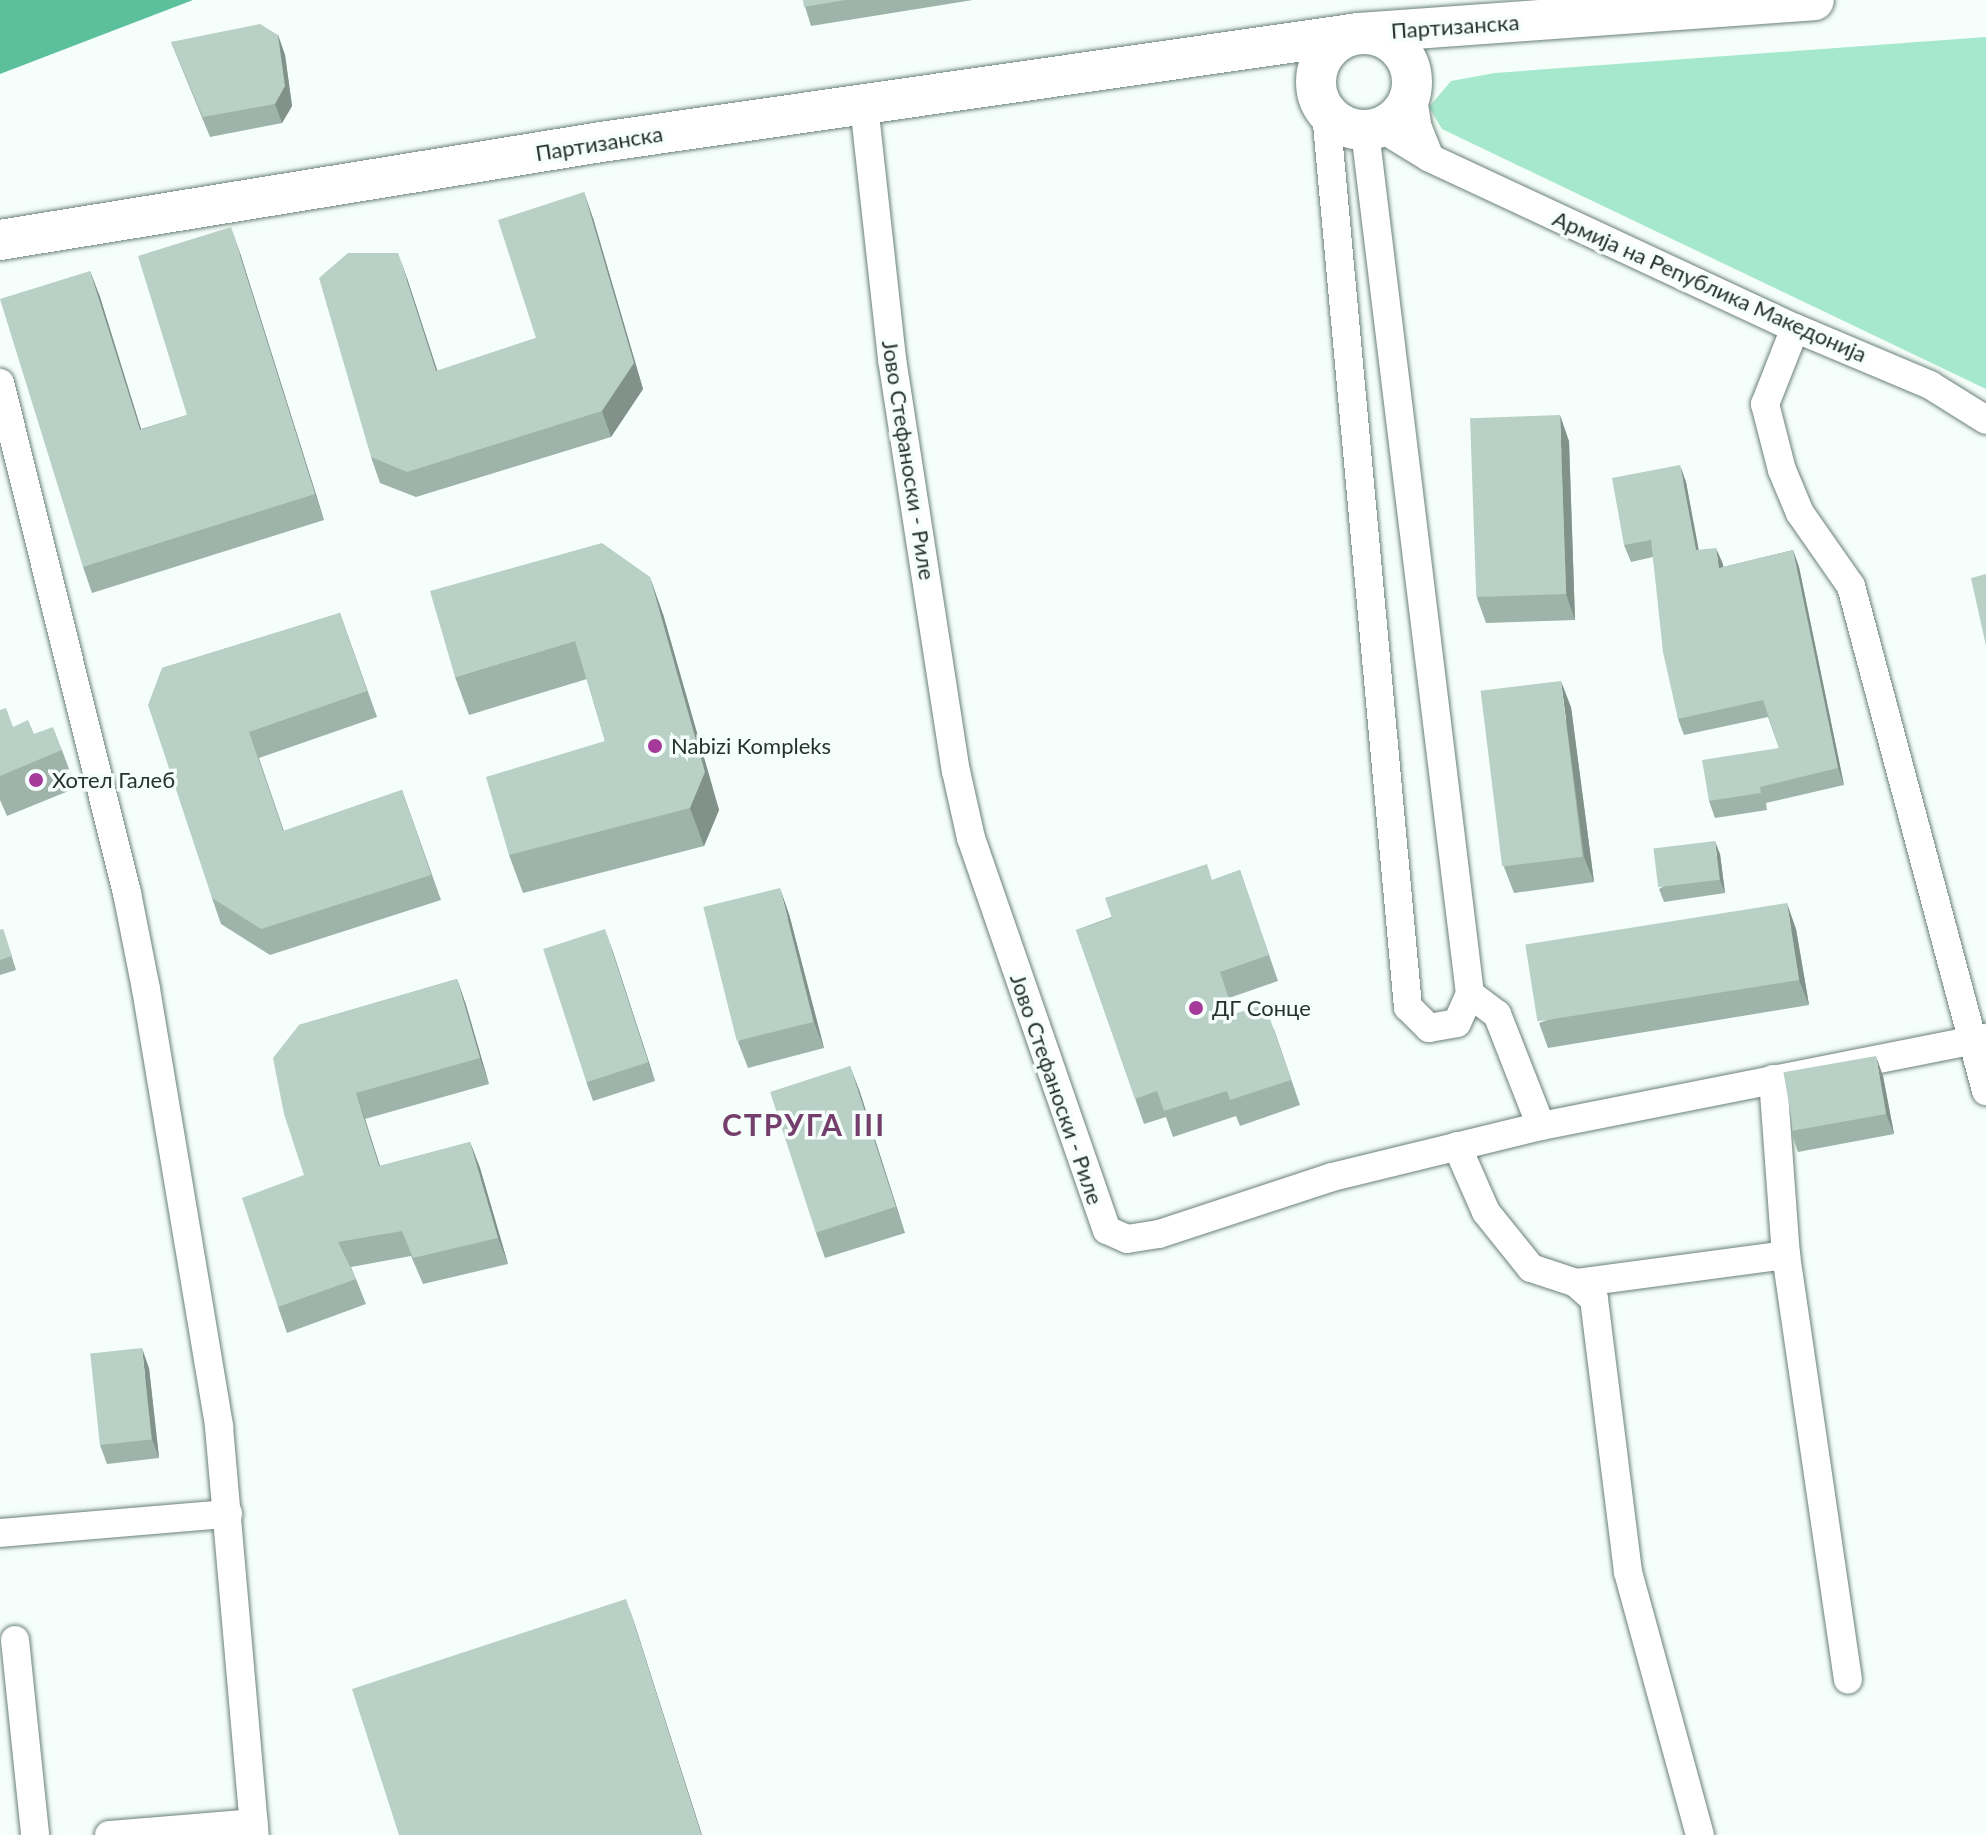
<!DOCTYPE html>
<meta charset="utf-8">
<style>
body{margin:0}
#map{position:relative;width:1986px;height:1835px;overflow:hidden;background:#f5fefa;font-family:Lato,sans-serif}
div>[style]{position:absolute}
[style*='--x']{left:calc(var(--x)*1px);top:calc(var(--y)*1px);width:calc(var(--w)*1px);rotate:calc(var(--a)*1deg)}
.green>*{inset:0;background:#a6e8cd}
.water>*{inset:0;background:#5cc09d}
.roads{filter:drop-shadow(0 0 2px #6b8178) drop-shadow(0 0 2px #6b8178)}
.minor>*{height:28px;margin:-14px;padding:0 14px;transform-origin:14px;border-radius:14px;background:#fff}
.secondary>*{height:40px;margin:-20px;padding:0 20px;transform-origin:20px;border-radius:20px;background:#fff}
.secondary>.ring{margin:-20px;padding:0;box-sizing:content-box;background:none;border:40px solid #fff;border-radius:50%}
.wall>*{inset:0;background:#9eb3aa}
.shaded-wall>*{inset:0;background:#81928b}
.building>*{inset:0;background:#b8d0c6;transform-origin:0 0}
.dots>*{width:22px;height:22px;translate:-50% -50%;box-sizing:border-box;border:4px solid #f5fefa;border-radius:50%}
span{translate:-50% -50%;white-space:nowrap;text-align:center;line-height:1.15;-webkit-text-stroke:7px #f5fefa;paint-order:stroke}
.street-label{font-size:22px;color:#27312d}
.poi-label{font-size:22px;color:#27312d}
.left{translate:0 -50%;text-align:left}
.district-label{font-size:30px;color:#743e6d;font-weight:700;letter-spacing:2px}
</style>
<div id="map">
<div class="green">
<div style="clip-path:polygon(1986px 37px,1986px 389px,1442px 129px,1429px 107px,1451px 81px,1495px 73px)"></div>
</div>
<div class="water">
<div style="clip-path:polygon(0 0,193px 0,0 74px)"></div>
</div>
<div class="roads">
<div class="minor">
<div style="--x:1412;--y:92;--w:36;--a:81"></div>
<div style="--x:1418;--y:128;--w:32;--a:68"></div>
<div style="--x:864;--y:105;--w:256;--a:83.7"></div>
<div style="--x:892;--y:359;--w:417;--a:81.2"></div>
<div style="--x:956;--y:771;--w:69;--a:77.4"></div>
<div style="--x:971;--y:838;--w:415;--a:70.9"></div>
<div style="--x:1107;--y:1230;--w:22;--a:24"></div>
<div style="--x:1127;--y:1239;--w:32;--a:-9"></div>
<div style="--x:1159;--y:1234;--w:182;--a:-18.2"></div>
<div style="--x:1332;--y:1177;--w:215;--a:-13.7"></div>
<div style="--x:1541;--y:1126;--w:454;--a:-11.2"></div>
<div style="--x:1326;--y:113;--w:898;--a:84.76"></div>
<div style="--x:1408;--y:1007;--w:30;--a:45"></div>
<div style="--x:1429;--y:1028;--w:28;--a:-10"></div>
<div style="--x:1457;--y:1023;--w:32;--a:-66"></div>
<div style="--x:1470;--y:994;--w:869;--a:-96.94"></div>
<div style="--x:1381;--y:128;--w:57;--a:31.5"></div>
<div style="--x:1430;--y:158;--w:403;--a:25"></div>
<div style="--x:1795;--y:328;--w:147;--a:22.9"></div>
<div style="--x:1930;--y:385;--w:66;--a:32"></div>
<div style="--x:1795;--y:328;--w:82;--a:111.5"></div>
<div style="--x:1765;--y:404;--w:68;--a:75.6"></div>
<div style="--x:1782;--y:470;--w:47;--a:67.3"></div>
<div style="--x:1800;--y:513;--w:89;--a:55.1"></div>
<div style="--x:1851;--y:586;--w:523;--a:75.03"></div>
<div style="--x:0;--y:383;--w:526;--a:76.02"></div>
<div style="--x:127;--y:893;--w:98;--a:78.8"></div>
<div style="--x:146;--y:989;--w:444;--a:80.5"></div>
<div style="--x:219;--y:1427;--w:410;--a:85"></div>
<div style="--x:1470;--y:994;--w:34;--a:37"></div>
<div style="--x:1497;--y:1014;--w:120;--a:68.6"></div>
<div style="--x:1773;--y:1079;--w:176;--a:85.8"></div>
<div style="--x:1786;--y:1255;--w:429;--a:81.7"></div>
<div style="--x:1457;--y:1146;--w:72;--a:66.3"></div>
<div style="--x:1486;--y:1212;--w:72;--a:51.2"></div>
<div style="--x:1531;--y:1268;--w:47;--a:18.4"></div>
<div style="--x:1576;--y:1283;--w:24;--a:42"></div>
<div style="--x:1594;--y:1299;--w:275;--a:82.9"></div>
<div style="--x:1628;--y:1572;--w:273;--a:74.7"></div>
<div style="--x:1576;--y:1283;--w:212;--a:-7.6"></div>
<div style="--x:0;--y:1533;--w:229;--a:-4.8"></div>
<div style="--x:15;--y:1640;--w:196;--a:84.1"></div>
<div style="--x:109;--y:1835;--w:145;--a:-4.7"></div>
</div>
<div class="secondary">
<div class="ring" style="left:1316px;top:34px;width:56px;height:56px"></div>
<div style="--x:0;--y:240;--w:609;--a:-9.26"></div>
<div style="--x:601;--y:142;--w:765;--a:-8.19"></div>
<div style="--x:1358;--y:33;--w:457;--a:-4.1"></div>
</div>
</div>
<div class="wall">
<div style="clip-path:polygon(803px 0,973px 0,811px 26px)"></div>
<div style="clip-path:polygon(278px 35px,285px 55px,292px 106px,282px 123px,210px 137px,171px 42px)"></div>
<div style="clip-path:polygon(593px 218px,643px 389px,611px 437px,416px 497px,380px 483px,371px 457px,407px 278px,437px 371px,536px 338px)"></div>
<div style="clip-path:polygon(240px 253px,324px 520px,92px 593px,83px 567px,90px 271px,100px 297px,141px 429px,187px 415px)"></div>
<div style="clip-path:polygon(1569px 441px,1575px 620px,1486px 623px,1477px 598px)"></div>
<div style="clip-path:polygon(1686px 482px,1698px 550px,1723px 564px,1723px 567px,1793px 550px,1799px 567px,1844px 785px,1766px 803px,1767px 810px,1715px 818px,1709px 801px,1779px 748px,1768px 717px,1684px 735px,1678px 719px,1653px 557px,1631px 562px,1624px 545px)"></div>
<div style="clip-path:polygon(340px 613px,377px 717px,259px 758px,284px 831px,402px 790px,441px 900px,270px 955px,221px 924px,212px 898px,162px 668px)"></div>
<div style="clip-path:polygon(663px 614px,719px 810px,704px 846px,523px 893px,509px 855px,605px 741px,587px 679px,469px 715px,455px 677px)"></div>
<div style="clip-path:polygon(1571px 707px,1594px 882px,1514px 893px,1504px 867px)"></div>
<div style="clip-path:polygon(0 710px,13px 727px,34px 734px,62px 750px,76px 788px,7px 816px,0 800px)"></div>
<div style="clip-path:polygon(1720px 854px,1725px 893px,1664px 902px,1659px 889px)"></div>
<div style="clip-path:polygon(1240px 870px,1278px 981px,1229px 998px,1235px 1014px,1274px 1029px,1300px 1105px,1240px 1126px,1236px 1116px,1173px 1137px,1166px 1117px,1144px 1124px,1076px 930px)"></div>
<div style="clip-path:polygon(789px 914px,824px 1048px,748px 1068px,738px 1042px)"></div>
<div style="clip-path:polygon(3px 929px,16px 970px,0 975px,0 930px)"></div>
<div style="clip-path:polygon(1796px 929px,1809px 1005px,1548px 1048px,1539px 1023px)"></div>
<div style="clip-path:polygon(612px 949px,655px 1081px,593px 1101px,586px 1081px)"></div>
<div style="clip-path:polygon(457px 979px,466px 1005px,489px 1084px,365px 1119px,380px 1166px,470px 1142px,480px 1168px,508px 1264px,423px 1284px,411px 1256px,351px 1267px,356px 1279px,366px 1304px,287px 1333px,278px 1307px,304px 1175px,299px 1025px)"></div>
<div style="clip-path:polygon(850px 1066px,905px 1233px,825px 1258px,816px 1233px)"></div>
<div style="clip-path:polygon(1883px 1076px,1894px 1134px,1798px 1152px,1791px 1132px)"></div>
<div style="clip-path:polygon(149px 1368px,159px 1458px,107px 1464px,100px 1445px)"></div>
</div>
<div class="shaded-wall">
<div style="clip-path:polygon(278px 35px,285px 55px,292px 106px,282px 123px,275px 104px)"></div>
<div style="clip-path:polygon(584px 192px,593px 218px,643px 389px,611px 437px,602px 411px)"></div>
<div style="clip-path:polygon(231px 227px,240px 253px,324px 520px,315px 494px)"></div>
<div style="clip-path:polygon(398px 253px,407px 278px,446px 397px,436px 371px)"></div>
<div style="clip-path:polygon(90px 271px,100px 297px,149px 455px,140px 430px)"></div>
<div style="clip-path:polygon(1560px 415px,1569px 441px,1575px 620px,1566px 594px)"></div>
<div style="clip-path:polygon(1680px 465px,1686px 482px,1702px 567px,1696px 550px)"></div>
<div style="clip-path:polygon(1716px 548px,1723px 564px,1725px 585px,1719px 568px)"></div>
<div style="clip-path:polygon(1793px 550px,1799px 567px,1844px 785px,1838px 768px)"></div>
<div style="clip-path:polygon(650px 577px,663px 614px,719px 810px,704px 846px,690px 808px)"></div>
<div style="clip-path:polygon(1561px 681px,1571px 707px,1594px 882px,1584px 857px)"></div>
<div style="clip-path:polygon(1715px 841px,1720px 854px,1725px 893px,1720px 880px)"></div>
<div style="clip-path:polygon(780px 888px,789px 914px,824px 1048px,814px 1022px)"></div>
<div style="clip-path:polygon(1787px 903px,1796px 929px,1809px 1005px,1799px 980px)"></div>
<div style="clip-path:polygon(605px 929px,612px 949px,655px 1081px,648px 1062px)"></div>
<div style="clip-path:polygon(457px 979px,466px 1005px,489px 1084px,480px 1058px)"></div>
<div style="clip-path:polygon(1876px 1056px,1883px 1076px,1894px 1134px,1886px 1114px)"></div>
<div style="clip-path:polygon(850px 1066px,860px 1092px,905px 1233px,896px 1207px)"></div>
<div style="clip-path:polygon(356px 1093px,365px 1119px,388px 1192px,379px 1166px)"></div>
<div style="clip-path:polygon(470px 1142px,480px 1168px,508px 1264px,498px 1238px)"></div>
<div style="clip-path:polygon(142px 1348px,149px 1368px,159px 1458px,152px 1439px)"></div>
<div style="clip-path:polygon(626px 1599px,635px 1625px,702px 1835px,701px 1835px)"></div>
</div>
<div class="building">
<div style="clip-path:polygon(803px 0,845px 0,804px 7px)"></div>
<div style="clip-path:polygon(260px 24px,278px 35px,285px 86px,275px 104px,203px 117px,171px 42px)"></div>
<div style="clip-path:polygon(584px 192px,634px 363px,602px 411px,407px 472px,371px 457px,319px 278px,348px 253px,398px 253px,436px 371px,536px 338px,498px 220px)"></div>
<div style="clip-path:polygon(231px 227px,315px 494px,83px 567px,0 299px,90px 271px,140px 430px,187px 415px,138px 256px)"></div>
<div style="left:1560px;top:415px;width:179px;height:90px;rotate:88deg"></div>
<div style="clip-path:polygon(1680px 465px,1696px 550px,1716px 548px,1719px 568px,1793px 550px,1838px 768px,1760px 787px,1761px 793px,1709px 801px,1702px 760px,1779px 748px,1763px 700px,1678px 719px,1663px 652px,1651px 540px,1624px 545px,1612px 478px)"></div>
<div style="clip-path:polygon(602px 543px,650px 577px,705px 772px,690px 808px,509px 855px,486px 777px,605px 741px,575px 641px,455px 677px,430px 591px)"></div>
<div style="clip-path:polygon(1986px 574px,1986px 646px,1971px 578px)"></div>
<div style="clip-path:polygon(340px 613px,367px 691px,249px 732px,283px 831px,402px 790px,431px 875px,261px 929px,212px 898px,148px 705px,162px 668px)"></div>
<div style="left:1561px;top:681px;width:177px;height:81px;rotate:83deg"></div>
<div style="clip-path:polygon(6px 708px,13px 727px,28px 720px,34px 734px,53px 727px,62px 750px,0 776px,0 710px)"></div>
<div style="left:1715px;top:841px;width:39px;height:62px;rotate:83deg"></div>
<div style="clip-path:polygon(1207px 864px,1212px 880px,1240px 870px,1269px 955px,1220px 972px,1234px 1014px,1265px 1004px,1291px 1080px,1230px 1100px,1227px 1091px,1164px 1111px,1157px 1091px,1135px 1099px,1076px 930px,1112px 918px,1105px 898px)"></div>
<div style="left:780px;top:888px;width:138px;height:79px;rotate:76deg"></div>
<div style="left:1787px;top:903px;width:78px;height:265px;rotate:81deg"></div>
<div style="clip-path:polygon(3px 929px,12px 956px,0 960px,0 930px)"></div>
<div style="left:605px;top:929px;width:140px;height:65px;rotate:72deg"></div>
<div style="clip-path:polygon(457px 979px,480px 1058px,356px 1093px,379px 1166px,470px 1142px,498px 1238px,413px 1258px,402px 1231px,338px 1242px,356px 1279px,278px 1307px,242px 1198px,304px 1175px,284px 1114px,273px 1058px,299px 1025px)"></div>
<div style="left:1876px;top:1056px;width:59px;height:94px;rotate:80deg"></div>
<div style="left:850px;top:1066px;width:148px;height:84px;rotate:72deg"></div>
<div style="left:142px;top:1348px;width:92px;height:52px;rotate:84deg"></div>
<div style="clip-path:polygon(626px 1599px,701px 1835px,399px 1835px,352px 1689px)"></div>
</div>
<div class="dots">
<div style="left:655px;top:746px;background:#a53a9b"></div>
<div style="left:36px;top:780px;background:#a53a9b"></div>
<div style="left:1196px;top:1008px;background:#a53a9b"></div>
</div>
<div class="street-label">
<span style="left:1455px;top:26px;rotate:-4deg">Партизанска</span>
<span style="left:599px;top:143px;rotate:-9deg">Партизанска</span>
<span style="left:1710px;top:286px;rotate:24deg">Армија на Република Македонија</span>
<span style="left:909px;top:460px;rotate:81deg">Јово Стефаноски - Риле</span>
<span style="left:1057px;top:1089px;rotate:71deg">Јово Стефаноски - Риле</span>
</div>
<div class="poi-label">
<span class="left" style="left:671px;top:746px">Nabizi Kompleks</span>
<span class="left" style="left:52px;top:780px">Хотел Галеб</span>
<span class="left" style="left:1212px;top:1008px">ДГ Сонце</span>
</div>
<div class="district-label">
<span style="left:804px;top:1124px">СТРУГА III</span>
</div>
</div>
